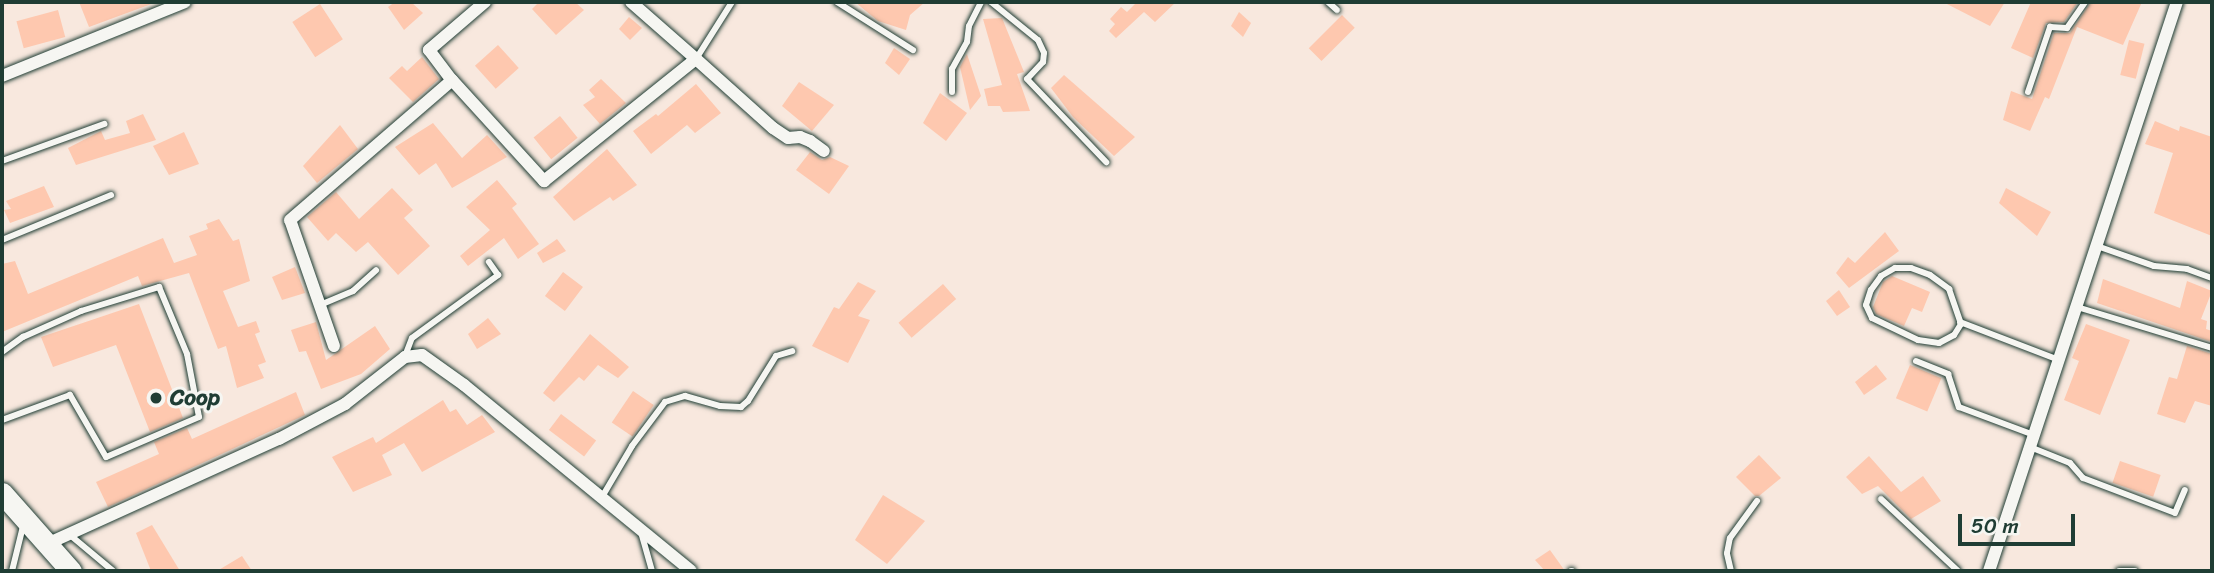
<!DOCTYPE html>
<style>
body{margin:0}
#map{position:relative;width:2214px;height:573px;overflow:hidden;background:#f8e8de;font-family:Sriracha,sans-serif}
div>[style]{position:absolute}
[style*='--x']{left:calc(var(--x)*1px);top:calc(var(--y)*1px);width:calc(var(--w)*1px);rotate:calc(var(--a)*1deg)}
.building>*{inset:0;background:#fec8af;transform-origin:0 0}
.roads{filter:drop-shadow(0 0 2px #1f3d34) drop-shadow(0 0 2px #1f3d34)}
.lane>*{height:6px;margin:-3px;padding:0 3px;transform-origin:3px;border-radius:3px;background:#f6f6f2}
.street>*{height:12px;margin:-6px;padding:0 6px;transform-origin:6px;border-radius:6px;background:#f6f6f2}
.primary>*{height:21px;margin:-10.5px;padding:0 10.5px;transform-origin:10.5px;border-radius:10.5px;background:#f6f6f2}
.dots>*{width:19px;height:19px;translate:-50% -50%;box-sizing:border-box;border:4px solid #f6f6f2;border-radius:50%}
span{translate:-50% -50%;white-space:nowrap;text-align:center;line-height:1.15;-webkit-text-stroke:6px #f6f6f2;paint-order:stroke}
.poi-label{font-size:23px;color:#1f3d34;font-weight:700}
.left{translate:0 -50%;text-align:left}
.frame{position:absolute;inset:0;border:4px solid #1f3d34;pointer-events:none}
.scale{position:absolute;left:1958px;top:514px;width:117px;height:32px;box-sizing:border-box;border:4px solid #1f3d34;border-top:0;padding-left:9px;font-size:21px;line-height:24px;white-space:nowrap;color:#1f3d34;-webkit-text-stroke:5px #f6f6f2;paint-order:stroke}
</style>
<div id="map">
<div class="building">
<div style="clip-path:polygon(79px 2px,154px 2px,154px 3px,89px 27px)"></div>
<div style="clip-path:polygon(395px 2px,411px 2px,423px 13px,404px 30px,388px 7px)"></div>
<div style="clip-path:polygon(539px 2px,575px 2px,584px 10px,556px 35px,532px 9px)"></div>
<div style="clip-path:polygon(855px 2px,925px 2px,910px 15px,906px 30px,878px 21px)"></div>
<div style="clip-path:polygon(1132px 2px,1176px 2px,1155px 22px,1144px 12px,1116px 38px,1109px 31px,1115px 24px,1110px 19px,1121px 7px,1127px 12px,1135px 4px)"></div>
<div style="clip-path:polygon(1943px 2px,2005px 2px,1990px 26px)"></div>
<div style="clip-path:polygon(2031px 2px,2078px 2px,2064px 22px,2046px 23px,2033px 58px,2011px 48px)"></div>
<div style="clip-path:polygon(2091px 2px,2142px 2px,2123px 45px,2077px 27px,2049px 99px,2045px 97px,2030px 131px,2003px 120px,2011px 91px,2032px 99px,2054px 33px,2070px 33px)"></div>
<div style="left:320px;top:4px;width:42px;height:33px;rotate:57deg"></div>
<div style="left:58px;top:10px;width:28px;height:43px;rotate:75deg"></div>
<div style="clip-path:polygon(1239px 12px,1251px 23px,1243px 37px,1231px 26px)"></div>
<div style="left:1342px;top:15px;width:18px;height:47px;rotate:45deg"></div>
<div style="clip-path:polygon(629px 17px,642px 28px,630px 40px,619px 29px)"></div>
<div style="clip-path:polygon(1002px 18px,1024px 72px,1017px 74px,1030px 111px,1003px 112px,1000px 106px,988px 106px,984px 89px,1002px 85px,983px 19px)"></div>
<div style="left:2129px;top:40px;width:16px;height:36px;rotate:14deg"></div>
<div style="left:498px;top:45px;width:31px;height:31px;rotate:48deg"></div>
<div style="clip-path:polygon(894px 48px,910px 59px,899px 75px,885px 63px)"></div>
<div style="clip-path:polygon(967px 54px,981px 96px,970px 110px,960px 67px)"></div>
<div style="clip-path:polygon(422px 57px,439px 79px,413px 102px,389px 78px,402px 66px,407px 71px)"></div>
<div style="clip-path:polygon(1064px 75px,1135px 137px,1114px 156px,1073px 117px,1051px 88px)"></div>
<div style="clip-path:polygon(601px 79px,626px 103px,600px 124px,583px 105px,595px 97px,589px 90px)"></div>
<div style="clip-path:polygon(799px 82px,834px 105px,812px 131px,782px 106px)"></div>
<div style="clip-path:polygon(696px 84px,721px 113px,695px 133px,687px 125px,651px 154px,633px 131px,656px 114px,658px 116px)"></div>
<div style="clip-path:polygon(940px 93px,967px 113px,946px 141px,923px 123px)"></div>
<div style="clip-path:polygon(143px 114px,156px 140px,76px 165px,68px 148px,101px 131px,105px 140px,130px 133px,126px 121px)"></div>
<div style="left:560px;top:116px;width:28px;height:34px;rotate:51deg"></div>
<div style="clip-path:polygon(2155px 121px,2179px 131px,2180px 126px,2212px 137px,2212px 236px,2154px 213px,2173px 153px,2145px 144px)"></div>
<div style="clip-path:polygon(433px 123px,462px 158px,487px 135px,507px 157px,452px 188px,436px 163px,419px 175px,395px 147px)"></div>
<div style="clip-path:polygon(340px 125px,358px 149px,317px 183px,303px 166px)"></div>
<div style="clip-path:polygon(184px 132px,199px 164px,169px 175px,153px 146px)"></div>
<div style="clip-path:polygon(607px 149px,637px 185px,613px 201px,610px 197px,574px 221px,553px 197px)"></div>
<div style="clip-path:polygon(810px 152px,822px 160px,830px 157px,849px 166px,829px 194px,796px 170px)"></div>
<div style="clip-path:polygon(497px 180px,517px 204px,512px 208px,539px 244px,518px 259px,504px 238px,468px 266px,460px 256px,490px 230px,466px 207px)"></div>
<div style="clip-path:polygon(44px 186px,54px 207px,10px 223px,4px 210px,11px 209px,6px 201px)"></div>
<div style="clip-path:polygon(392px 188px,413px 210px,404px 218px,430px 246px,398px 275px,368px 242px,356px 252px,336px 233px,328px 241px,307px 217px,336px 192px,359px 219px)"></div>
<div style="clip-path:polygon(2006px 188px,2051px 212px,2037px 236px,1999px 203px)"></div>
<div style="clip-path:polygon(219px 219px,233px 241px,239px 239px,250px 281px,223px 291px,238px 327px,256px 321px,260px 332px,255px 334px,266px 362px,258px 365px,264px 378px,237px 388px,226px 346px,218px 349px,189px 273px,142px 286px,138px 276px,2px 332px,2px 264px,15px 261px,28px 294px,163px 238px,174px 263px,197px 255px,189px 236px,208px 229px,206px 224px)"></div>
<div style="clip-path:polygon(1885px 232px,1899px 251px,1849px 288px,1836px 273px,1848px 257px,1855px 263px)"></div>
<div style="clip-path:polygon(557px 239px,566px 251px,543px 263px,537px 253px)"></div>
<div style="clip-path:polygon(295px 267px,305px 293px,282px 300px,272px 277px)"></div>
<div style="left:563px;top:272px;width:25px;height:30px;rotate:37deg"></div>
<div style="clip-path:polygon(1892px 276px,1930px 292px,1922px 312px,1912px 308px,1904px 326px,1876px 314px,1873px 307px,1883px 282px)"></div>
<div style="clip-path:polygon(2103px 279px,2180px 308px,2187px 281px,2212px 291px,2201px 319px,2207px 321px,2206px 329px,2212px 331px,2212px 342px,2097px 303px)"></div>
<div style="clip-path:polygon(858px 282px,876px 291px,858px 316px,870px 320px,848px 363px,812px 346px,834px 307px,839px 309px)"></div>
<div style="left:943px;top:284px;width:20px;height:59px;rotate:49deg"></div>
<div style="clip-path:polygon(1839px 290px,1850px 307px,1837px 316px,1826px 301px)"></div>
<div style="clip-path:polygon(139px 304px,183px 418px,150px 432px,116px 345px,53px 367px,41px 337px)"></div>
<div style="clip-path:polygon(488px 318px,501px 334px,477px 349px,468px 334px)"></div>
<div style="clip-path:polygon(316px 322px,326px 360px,375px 326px,390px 349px,361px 374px,321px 389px,306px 351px,299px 352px,291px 330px)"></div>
<div style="clip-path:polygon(2086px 324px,2130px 340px,2100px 415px,2064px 400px,2079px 361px,2072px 358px)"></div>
<div style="clip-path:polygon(590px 334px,629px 367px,618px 378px,598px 365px,584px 381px,579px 377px,554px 402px,543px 393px)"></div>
<div style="clip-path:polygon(2187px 346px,2212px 354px,2212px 406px,2195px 401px,2185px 423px,2157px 414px,2169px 377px,2177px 379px)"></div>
<div style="clip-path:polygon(1876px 365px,1887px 379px,1864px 395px,1855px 382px)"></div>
<div style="left:1910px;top:365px;width:34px;height:36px;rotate:23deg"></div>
<div style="left:633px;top:391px;width:25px;height:38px;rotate:34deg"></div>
<div style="clip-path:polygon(296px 392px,305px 415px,108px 507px,96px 482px,159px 454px,154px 442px,187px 428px,192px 439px)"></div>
<div style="clip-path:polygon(443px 400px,450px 412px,456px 409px,467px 425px,482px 415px,495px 432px,422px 472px,404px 443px,382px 455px,392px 475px,353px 492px,332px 457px,373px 437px,376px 443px)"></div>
<div style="left:561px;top:414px;width:44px;height:20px;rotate:37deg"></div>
<div style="clip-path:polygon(1759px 455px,1781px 478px,1759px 496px,1755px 496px,1736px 477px)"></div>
<div style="clip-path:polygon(1869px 456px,1901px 492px,1923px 476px,1941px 501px,1911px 519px,1878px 486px,1862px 494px,1846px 477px)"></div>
<div style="left:2120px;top:461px;width:43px;height:23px;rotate:19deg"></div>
<div style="clip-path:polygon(883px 495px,925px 521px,887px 564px,855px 540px)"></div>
<div style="clip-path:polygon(152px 525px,180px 571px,151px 571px,136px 533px)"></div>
<div style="clip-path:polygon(1550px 550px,1565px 571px,1545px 571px,1535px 560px)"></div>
<div style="clip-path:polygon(242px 556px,252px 571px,217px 571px)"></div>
</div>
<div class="roads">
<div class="lane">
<div style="--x:837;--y:2;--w:90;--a:32.3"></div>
<div style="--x:991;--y:2;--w:60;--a:39"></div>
<div style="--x:1038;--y:40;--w:14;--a:65"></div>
<div style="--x:1044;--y:53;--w:9;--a:96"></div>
<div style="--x:1043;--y:62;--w:23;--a:133"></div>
<div style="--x:1027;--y:79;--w:115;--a:46.4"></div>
<div style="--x:1328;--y:2;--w:12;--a:42"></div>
<div style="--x:696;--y:59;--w:67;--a:-57.7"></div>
<div style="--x:952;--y:92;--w:23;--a:-90"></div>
<div style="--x:952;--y:69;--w:31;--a:-61"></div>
<div style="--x:967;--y:42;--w:16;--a:-83"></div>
<div style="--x:969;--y:26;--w:27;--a:-63"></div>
<div style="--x:2028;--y:92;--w:69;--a:-71.3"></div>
<div style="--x:2050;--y:27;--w:17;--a:3"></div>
<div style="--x:2067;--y:28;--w:32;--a:-55"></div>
<div style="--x:2;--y:161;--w:109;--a:-19.9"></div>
<div style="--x:2;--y:240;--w:118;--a:-22.4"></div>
<div style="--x:2097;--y:246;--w:60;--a:19.3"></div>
<div style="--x:2154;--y:266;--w:33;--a:5"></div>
<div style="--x:2187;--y:269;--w:27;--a:20"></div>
<div style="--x:1895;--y:268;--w:16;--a:0"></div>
<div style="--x:1911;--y:268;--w:20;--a:20"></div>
<div style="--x:1930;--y:275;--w:24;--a:36"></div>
<div style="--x:1949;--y:289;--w:37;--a:71"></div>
<div style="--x:1961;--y:324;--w:13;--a:122"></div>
<div style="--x:1954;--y:335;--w:17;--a:152"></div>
<div style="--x:1939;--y:343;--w:21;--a:-172"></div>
<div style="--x:1918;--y:340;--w:51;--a:-154.4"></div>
<div style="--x:1872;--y:318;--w:14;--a:-115"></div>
<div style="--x:1866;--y:305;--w:16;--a:-72"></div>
<div style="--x:1871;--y:290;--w:17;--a:-54"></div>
<div style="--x:1881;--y:276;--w:16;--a:-30"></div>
<div style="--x:320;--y:305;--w:36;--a:-23"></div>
<div style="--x:353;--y:291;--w:31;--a:-42"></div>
<div style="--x:2077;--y:307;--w:141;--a:16.9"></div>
<div style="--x:1960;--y:322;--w:106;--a:21"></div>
<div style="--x:2;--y:352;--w:26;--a:-36"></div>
<div style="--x:23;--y:337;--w:64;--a:-24.1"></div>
<div style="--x:81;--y:311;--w:82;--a:-17.1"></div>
<div style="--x:159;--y:287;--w:73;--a:67.3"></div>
<div style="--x:187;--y:354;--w:64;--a:79.2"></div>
<div style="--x:199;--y:417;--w:101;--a:156.7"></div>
<div style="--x:106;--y:457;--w:72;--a:-120.1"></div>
<div style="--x:70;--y:395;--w:72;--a:159.8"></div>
<div style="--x:405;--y:356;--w:19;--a:-69"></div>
<div style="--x:412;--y:338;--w:107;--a:-36.2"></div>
<div style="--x:498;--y:275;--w:16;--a:-125"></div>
<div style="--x:1916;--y:361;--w:35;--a:22"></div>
<div style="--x:1948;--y:374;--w:35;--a:72"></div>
<div style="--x:1959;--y:407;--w:80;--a:20.5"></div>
<div style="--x:2030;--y:447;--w:43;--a:21.8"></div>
<div style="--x:2070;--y:463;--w:20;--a:49"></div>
<div style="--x:2083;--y:478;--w:98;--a:20.8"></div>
<div style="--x:2175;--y:513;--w:25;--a:-67"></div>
<div style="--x:602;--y:497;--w:59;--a:-59.5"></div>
<div style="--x:632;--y:446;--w:55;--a:-53.1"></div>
<div style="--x:665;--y:402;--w:21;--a:-17"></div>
<div style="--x:685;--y:396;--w:36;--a:16"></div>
<div style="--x:720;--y:406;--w:21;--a:3"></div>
<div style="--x:741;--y:407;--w:9;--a:-41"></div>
<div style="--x:748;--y:401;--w:53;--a:-58.1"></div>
<div style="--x:776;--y:356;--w:17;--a:-17"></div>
<div style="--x:1881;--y:499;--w:105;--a:43.1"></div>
<div style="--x:641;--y:532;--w:41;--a:74.2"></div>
<div style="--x:70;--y:535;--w:56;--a:39.9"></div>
<div style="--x:12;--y:571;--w:50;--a:-76.2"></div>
<div style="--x:1571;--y:571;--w:1;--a:0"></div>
<div style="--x:1731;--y:571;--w:18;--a:-103"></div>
<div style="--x:1727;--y:553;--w:15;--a:-79"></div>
<div style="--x:1730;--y:538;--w:46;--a:-53.9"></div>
<div style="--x:2119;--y:571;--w:16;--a:0"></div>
</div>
<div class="street">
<div style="--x:485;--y:2;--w:74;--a:139.4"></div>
<div style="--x:429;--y:50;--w:38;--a:53"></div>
<div style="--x:452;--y:80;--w:137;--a:47.7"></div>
<div style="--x:544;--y:181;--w:195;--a:-38.8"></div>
<div style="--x:696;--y:59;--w:86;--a:-138.8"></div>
<div style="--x:696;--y:59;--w:103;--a:41.9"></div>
<div style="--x:773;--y:128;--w:18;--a:34"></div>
<div style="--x:788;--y:138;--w:12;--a:-5"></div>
<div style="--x:800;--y:137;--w:11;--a:22"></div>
<div style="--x:810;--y:141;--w:17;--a:36"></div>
<div style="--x:2;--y:76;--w:197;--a:-22"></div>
<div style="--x:334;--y:346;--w:133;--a:-109.2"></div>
<div style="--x:290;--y:220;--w:214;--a:-40.8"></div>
<div style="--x:47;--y:544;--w:255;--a:-24.4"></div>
<div style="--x:279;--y:439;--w:75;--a:-27.9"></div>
<div style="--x:345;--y:404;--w:76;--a:-38.1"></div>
<div style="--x:405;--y:357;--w:17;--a:-7"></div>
<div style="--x:422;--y:355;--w:52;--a:35.5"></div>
<div style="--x:464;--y:385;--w:293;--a:39.3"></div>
<div style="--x:1989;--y:571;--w:599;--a:-71.72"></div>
</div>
<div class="primary">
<div style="--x:2;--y:493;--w:104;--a:48.5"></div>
</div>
</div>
<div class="dots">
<div style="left:156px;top:398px;background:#1f3d34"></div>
</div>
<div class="poi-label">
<span class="left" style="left:170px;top:398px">Coop</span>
</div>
<div class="frame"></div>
<div class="scale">50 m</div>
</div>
